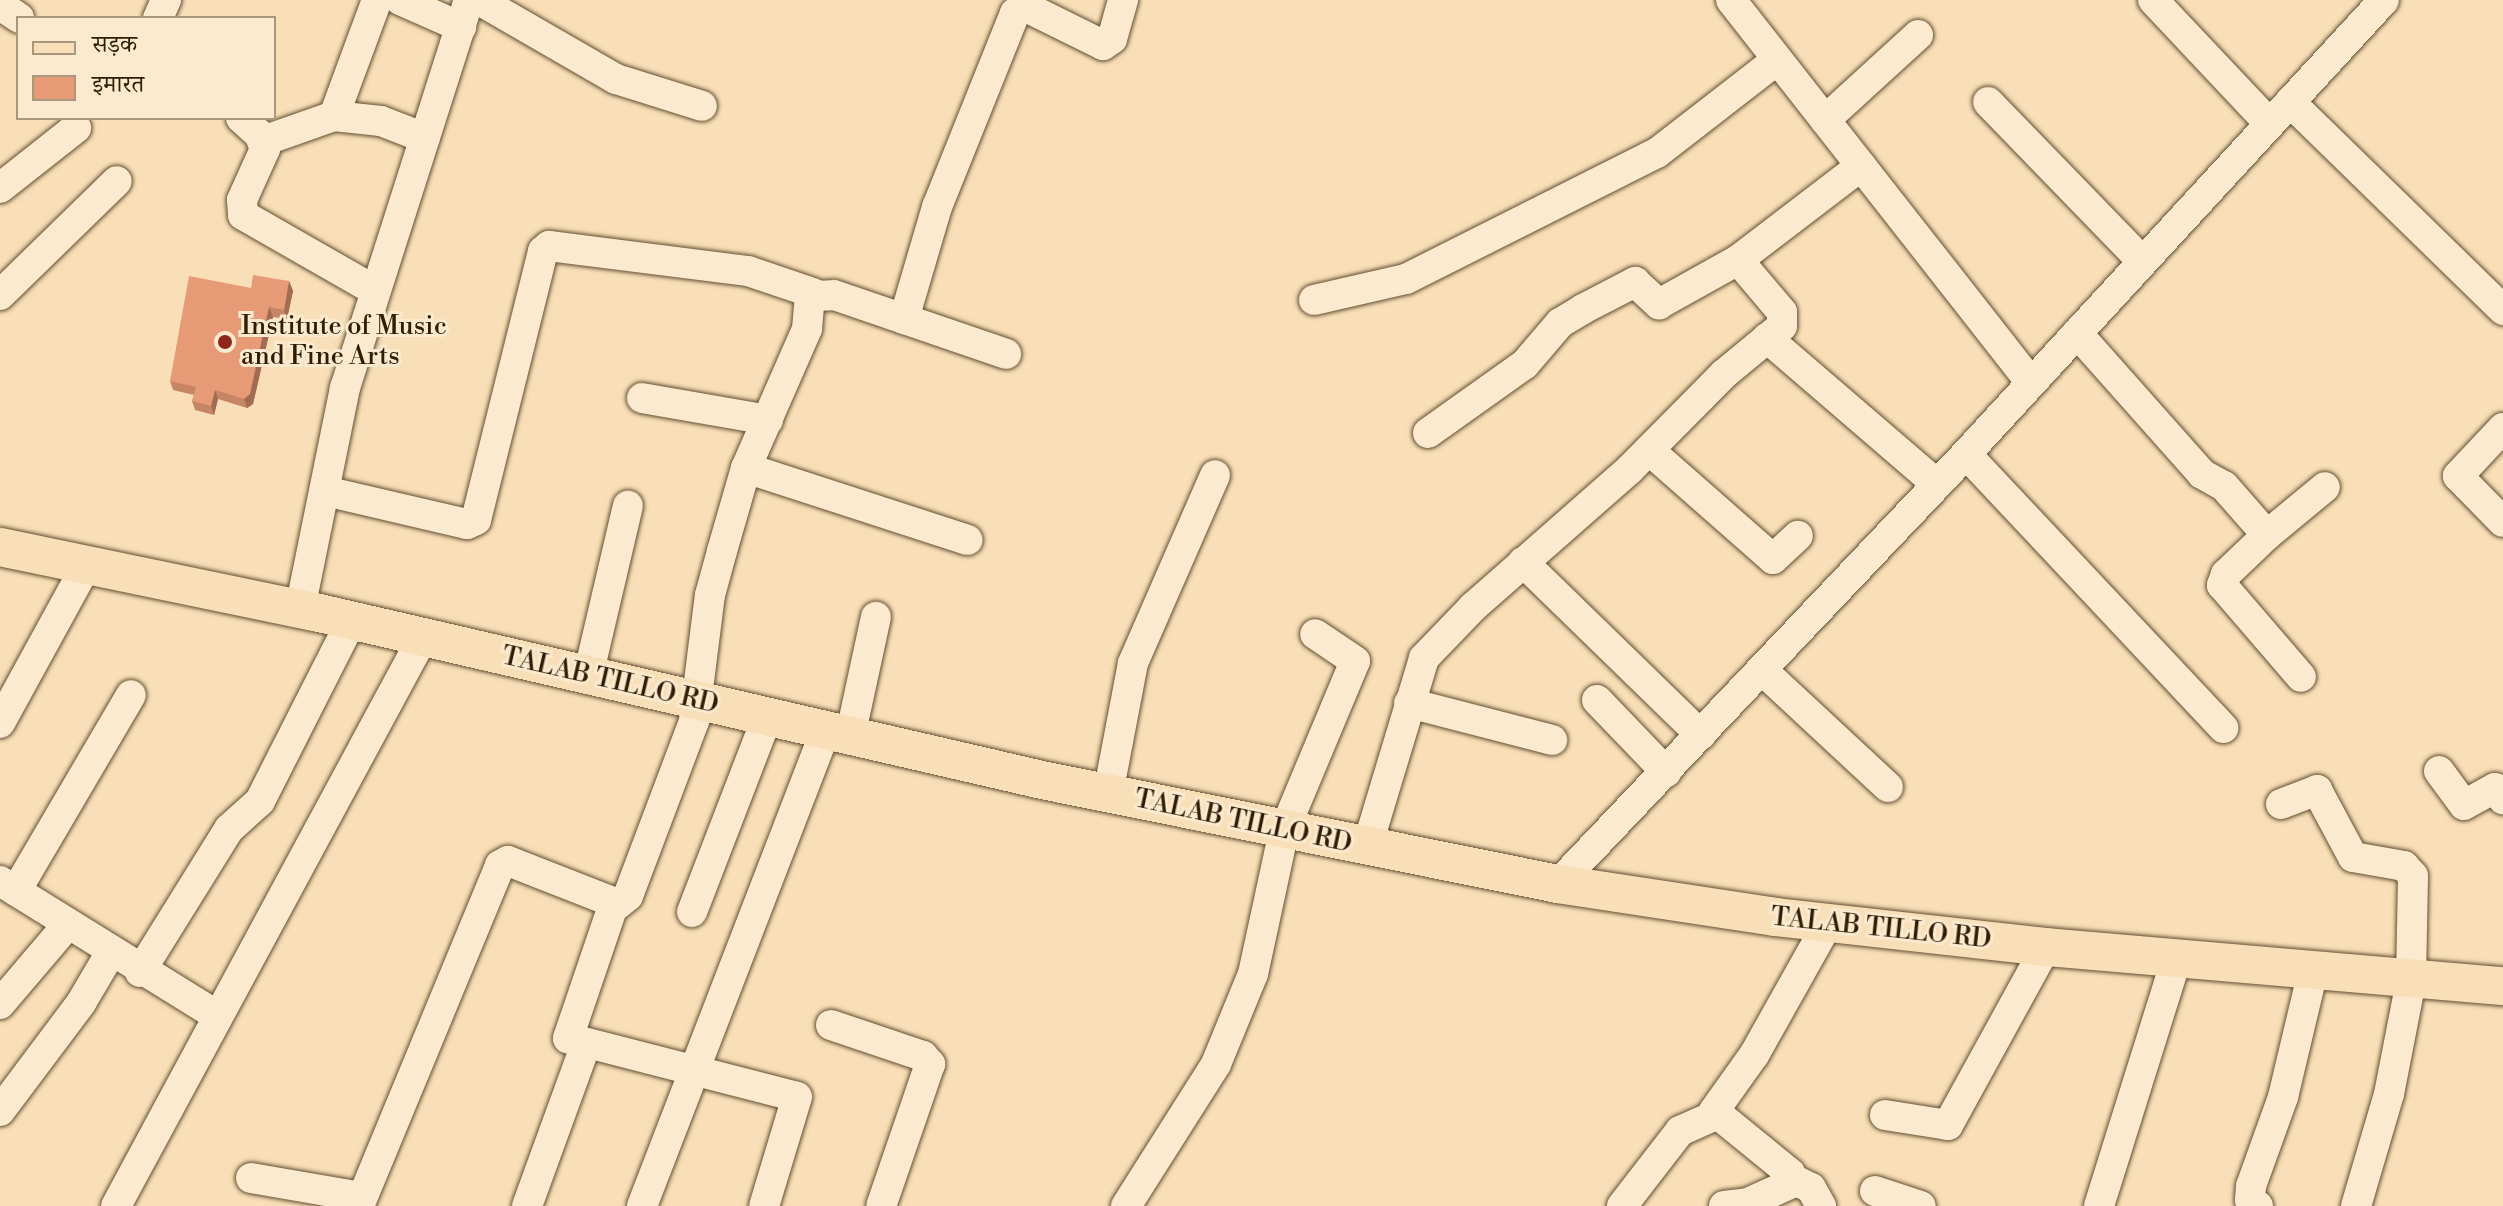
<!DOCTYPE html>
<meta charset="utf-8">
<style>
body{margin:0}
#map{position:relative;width:2503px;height:1206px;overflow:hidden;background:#f9dfb7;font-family:"Libre Bodoni","Noto Serif Devanagari",serif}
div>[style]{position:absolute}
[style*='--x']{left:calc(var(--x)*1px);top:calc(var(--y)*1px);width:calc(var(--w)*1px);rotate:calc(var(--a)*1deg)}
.roads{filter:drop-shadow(0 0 2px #624e31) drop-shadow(0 0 2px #624e31)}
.minor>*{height:30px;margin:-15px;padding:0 15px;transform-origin:15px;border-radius:15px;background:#fbead0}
.major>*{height:38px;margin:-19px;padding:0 19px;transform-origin:19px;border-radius:19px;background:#f9dfb7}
.wall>*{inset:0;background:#c68565}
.shaded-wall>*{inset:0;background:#a16c53}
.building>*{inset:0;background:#e69b76}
.dots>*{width:22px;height:22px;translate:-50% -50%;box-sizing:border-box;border:4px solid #fbead0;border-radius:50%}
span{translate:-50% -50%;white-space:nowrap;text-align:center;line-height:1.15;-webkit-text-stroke:6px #fbead0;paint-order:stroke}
.poi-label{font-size:26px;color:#301d04}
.left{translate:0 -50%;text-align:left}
.street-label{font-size:26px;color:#301d04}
.legend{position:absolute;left:16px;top:16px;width:260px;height:104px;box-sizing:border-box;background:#fbead0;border:2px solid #aa987e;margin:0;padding:10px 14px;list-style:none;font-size:24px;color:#301d04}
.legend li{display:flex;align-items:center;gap:16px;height:40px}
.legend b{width:40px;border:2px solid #aa987e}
</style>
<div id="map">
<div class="roads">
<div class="minor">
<div style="--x:400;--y:0;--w:67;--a:23.9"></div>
<div style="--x:479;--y:0;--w:158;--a:30"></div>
<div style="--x:616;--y:79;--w:90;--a:17.4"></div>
<div style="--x:1731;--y:0;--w:486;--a:51.9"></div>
<div style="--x:2153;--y:0;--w:170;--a:46.7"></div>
<div style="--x:0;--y:5;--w:23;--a:34"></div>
<div style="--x:158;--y:18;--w:20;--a:-66"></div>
<div style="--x:1988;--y:102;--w:221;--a:45.9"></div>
<div style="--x:2290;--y:102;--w:298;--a:44.3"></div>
<div style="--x:334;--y:116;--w:124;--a:-69.7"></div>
<div style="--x:241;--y:118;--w:24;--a:42"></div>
<div style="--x:259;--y:134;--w:16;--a:68"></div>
<div style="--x:265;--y:149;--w:56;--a:114.3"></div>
<div style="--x:242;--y:200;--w:15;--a:86"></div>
<div style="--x:243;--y:215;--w:151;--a:29.8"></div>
<div style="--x:1825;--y:120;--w:126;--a:-42.4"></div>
<div style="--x:263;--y:141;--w:75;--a:-19.4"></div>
<div style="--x:334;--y:116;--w:47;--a:6.1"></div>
<div style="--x:381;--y:121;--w:47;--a:21.1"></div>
<div style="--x:0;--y:188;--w:97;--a:-38.3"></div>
<div style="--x:0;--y:295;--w:163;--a:-44.3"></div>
<div style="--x:1314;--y:300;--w:94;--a:-12.9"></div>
<div style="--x:1406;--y:279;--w:281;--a:-26.7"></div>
<div style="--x:1657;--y:153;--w:152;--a:-37.8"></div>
<div style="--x:904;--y:319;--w:117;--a:-73.6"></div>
<div style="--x:937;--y:207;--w:209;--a:-68.1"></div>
<div style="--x:1015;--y:13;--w:13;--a:-29"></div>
<div style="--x:1026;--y:7;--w:86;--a:26.3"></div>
<div style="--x:1103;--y:45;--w:11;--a:-34"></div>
<div style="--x:1112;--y:39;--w:41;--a:-74.2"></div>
<div style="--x:2077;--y:333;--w:188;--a:48.4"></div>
<div style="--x:2202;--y:474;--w:25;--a:29"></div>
<div style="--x:2224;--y:486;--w:65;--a:48.7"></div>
<div style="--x:2267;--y:535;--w:57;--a:136.4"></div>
<div style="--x:2226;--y:574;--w:12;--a:110"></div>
<div style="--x:2222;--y:585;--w:121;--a:49.3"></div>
<div style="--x:1767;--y:338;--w:224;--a:40.7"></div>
<div style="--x:642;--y:398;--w:128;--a:9.9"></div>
<div style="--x:2503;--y:428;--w:66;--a:133.2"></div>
<div style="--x:2458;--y:476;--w:64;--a:45.6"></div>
<div style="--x:1428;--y:433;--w:119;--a:-35.4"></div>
<div style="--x:1525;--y:364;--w:54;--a:-49.5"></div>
<div style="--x:1560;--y:323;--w:27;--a:-31"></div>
<div style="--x:1583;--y:309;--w:59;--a:-27.4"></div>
<div style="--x:1635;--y:282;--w:33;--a:43"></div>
<div style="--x:1659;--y:304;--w:90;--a:-29.1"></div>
<div style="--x:1649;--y:450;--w:165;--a:41.3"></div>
<div style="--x:1773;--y:559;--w:34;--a:-43"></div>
<div style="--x:1966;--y:454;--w:376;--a:46.8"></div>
<div style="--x:746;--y:468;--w:233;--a:18"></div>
<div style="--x:325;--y:491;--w:146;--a:13.1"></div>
<div style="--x:467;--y:524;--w:10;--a:-24"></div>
<div style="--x:476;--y:520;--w:277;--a:-76"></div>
<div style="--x:543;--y:251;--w:8;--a:-40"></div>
<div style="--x:549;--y:246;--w:201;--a:7.2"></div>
<div style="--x:748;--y:271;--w:69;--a:18.7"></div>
<div style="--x:2267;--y:535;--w:75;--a:-39.6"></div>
<div style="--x:1523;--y:562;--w:248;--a:44.2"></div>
<div style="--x:300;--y:609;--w:226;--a:-78.5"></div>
<div style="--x:345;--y:388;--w:407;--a:-72.3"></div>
<div style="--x:1762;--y:670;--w:172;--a:42.9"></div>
<div style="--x:588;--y:676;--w:175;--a:-76.8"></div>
<div style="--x:1597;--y:700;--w:100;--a:46.2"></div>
<div style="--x:1409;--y:703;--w:148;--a:14.5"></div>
<div style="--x:0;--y:723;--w:179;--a:-61.3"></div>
<div style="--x:850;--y:737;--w:123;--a:-77.8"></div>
<div style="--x:2439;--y:771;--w:42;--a:53.7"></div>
<div style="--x:2464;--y:805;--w:35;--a:-29"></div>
<div style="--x:2495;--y:788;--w:14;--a:54"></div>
<div style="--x:1108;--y:794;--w:133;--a:-79.2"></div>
<div style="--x:1133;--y:663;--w:205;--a:-66.4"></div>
<div style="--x:2281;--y:804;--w:39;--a:-21"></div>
<div style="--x:2317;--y:790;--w:76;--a:61.8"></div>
<div style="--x:2353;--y:857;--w:52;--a:10"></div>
<div style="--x:2404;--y:866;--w:13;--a:48"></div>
<div style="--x:2413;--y:876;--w:105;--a:91.1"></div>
<div style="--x:2411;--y:981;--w:115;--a:101"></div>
<div style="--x:2389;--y:1094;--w:117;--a:106.4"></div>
<div style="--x:1367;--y:847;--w:197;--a:-73.2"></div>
<div style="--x:1424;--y:658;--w:71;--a:-46.1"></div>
<div style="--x:1473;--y:607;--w:209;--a:-41.3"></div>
<div style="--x:1630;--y:469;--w:134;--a:-45.3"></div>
<div style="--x:1724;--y:374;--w:75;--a:-39.6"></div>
<div style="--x:1782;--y:326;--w:14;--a:-90"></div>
<div style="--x:1782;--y:312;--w:68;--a:-130.2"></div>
<div style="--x:1738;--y:260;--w:155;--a:-37.4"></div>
<div style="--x:0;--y:881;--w:254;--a:31.8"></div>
<div style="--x:1558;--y:884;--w:593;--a:-46.5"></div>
<div style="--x:1966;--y:454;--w:617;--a:-47.36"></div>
<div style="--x:16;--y:891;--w:227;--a:-59.6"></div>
<div style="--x:614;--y:903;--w:143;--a:108.8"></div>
<div style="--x:568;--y:1038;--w:236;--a:14.4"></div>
<div style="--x:797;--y:1097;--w:114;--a:106.8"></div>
<div style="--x:692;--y:912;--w:208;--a:-68.9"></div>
<div style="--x:140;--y:972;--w:168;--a:-58.1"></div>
<div style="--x:229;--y:829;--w:42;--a:-42.1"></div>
<div style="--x:260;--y:801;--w:203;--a:-63.1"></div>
<div style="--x:0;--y:1004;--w:105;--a:-49.6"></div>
<div style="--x:831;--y:1025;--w:97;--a:18.6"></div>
<div style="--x:923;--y:1056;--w:11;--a:49"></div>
<div style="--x:930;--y:1064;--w:150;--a:109"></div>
<div style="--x:0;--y:1111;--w:135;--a:-53.1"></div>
<div style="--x:81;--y:1003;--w:59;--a:-59.5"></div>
<div style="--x:1885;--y:1115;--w:64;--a:9"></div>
<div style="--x:1948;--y:1125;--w:203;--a:-61.2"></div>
<div style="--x:251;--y:1178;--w:112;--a:9.8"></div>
<div style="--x:1793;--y:1179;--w:20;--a:27"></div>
<div style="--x:1811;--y:1188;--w:21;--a:61"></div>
<div style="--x:1875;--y:1191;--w:48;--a:18.1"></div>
<div style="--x:116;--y:1206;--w:647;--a:-61.65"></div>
<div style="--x:359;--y:1206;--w:369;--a:-67.5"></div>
<div style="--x:500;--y:865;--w:9;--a:-27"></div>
<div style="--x:508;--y:861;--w:118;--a:21.4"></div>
<div style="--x:618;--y:904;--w:13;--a:-39"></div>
<div style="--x:628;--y:896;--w:187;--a:-69.3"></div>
<div style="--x:694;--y:721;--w:127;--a:-82.8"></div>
<div style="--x:710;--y:595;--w:46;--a:-74.7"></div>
<div style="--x:722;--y:551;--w:86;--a:-73.9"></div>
<div style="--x:746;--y:468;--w:152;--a:-66.3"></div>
<div style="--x:807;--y:329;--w:33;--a:-85"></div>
<div style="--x:810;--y:296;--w:24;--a:-2"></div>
<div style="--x:834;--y:295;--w:182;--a:18.9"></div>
<div style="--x:527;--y:1206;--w:172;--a:-70"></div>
<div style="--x:642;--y:1206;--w:508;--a:-68.89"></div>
<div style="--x:1126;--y:1206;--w:168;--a:-57.6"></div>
<div style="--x:1216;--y:1064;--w:97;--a:-67.7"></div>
<div style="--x:1253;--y:974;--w:146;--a:-77.8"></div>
<div style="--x:1284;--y:831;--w:184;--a:-67.3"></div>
<div style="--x:1355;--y:661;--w:48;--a:-146"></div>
<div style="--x:1622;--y:1206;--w:95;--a:-52.3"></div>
<div style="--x:1680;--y:1131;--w:39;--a:-24"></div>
<div style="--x:1724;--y:1206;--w:24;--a:-7"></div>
<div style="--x:1748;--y:1203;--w:48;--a:-24.4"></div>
<div style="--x:1792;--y:1183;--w:10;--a:-101"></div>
<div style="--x:1790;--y:1173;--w:98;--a:-140.8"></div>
<div style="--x:1714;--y:1111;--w:69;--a:-54.5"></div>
<div style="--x:1754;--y:1055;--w:151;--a:-60.7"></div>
<div style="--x:2099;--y:1206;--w:257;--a:-72.6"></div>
<div style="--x:2258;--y:1206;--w:10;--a:-143"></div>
<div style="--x:2250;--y:1200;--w:14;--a:-86"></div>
<div style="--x:2251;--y:1186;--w:95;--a:-70.2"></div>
<div style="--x:2283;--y:1097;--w:130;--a:-76.6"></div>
</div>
<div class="major">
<div style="--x:0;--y:547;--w:322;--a:11.7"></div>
<div style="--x:315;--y:612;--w:746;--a:13.01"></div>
<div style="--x:1042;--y:780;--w:526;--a:11.4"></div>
<div style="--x:1558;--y:884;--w:219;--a:8.6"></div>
<div style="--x:1775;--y:917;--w:273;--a:6.3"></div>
<div style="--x:2046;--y:947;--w:459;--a:4.9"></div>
</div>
</div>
<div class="wall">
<div style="clip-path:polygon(289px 281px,293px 291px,287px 319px,273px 317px,253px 404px,247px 408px,218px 399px,214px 415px,195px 410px,192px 401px,194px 395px,173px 390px,170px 381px,251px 288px)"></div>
</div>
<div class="shaded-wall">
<div style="clip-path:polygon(289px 281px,293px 291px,287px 319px,284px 310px)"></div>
<div style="clip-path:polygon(269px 307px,273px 317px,253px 404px,247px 408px,244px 399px)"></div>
<div style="clip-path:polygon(215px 390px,218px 399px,214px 415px,211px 406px)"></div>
</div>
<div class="building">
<div style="clip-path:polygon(253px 275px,289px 281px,284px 310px,269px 307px,250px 394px,244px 399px,215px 390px,211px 406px,192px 401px,196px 387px,170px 381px,189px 276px,251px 288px)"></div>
</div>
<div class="dots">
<div style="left:225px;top:342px;background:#8f2418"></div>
</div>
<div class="poi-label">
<span class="left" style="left:241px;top:342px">Institute of Music<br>and Fine Arts</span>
</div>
<div class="street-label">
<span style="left:610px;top:681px;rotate:13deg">TALAB TILLO RD</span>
<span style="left:1243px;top:822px;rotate:12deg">TALAB TILLO RD</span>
<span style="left:1881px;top:929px;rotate:6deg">TALAB TILLO RD</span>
</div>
<ul class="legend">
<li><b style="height:10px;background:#f9dfb7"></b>सड़क</li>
<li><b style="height:22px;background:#e69b76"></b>इमारत</li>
</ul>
</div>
